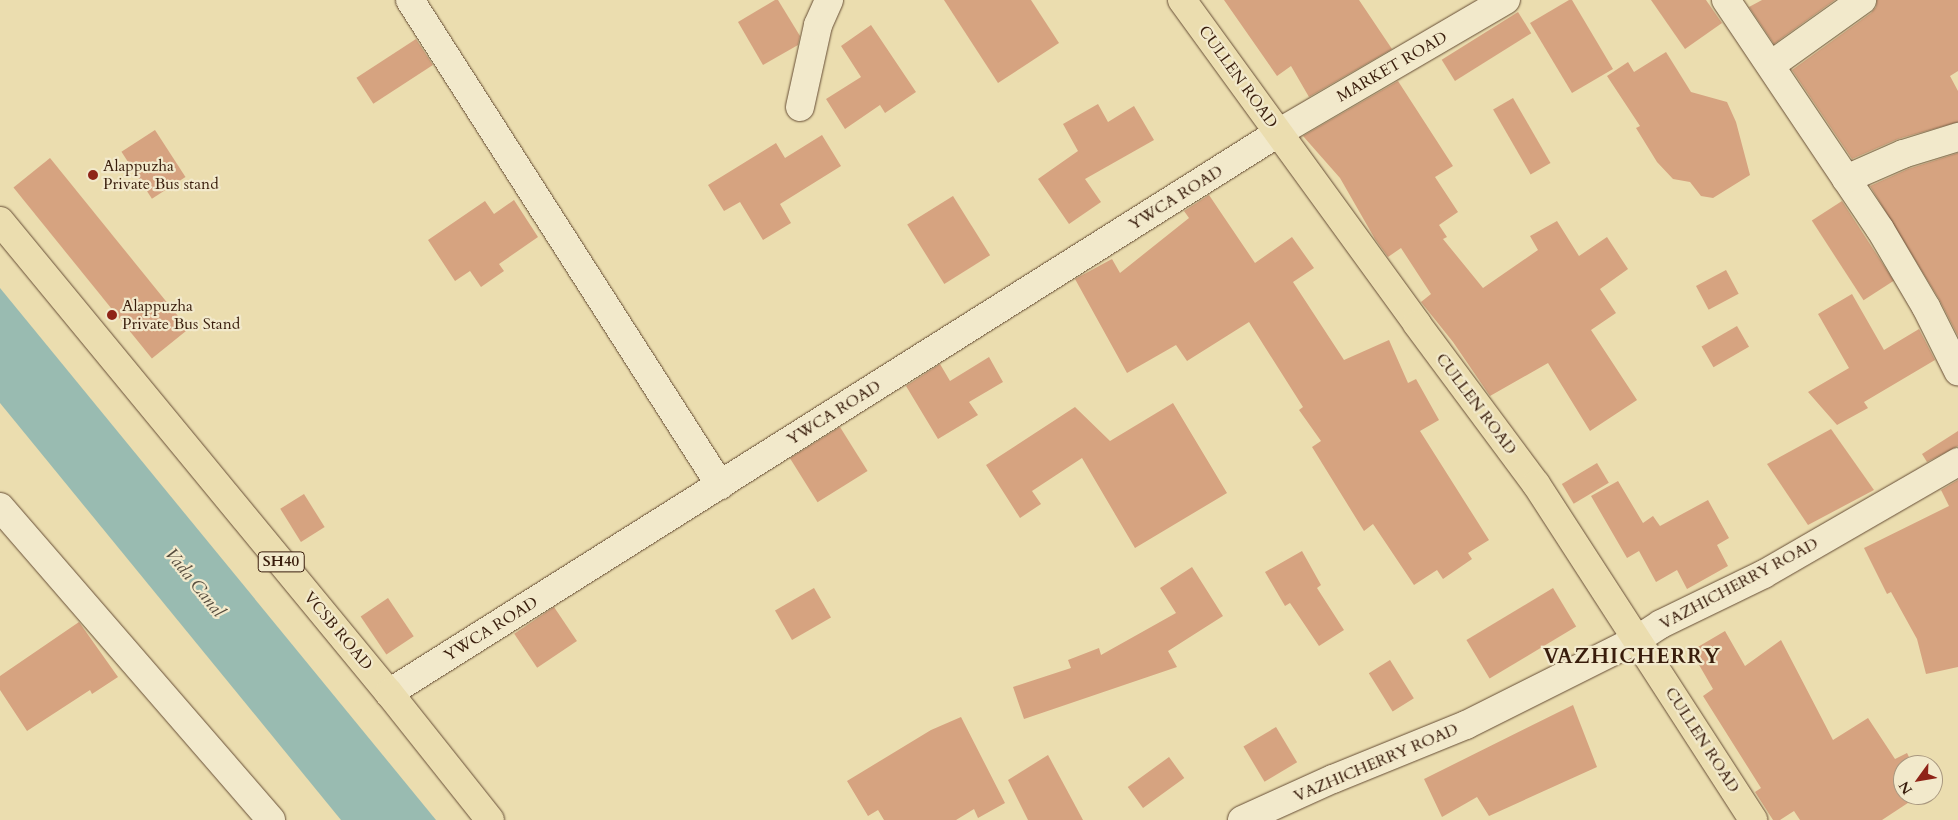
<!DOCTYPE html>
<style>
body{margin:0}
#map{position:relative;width:1958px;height:820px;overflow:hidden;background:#ebddaf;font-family:Cardo,serif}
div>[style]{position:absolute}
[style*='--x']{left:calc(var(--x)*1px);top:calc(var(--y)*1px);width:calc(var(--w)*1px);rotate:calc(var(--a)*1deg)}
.water>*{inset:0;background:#99bbb1}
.building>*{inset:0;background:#d6a380;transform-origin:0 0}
.roads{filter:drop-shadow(0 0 1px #664d35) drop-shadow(0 0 1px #664d35)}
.minor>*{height:28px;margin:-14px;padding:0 14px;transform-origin:14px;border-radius:14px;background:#f2e9cb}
.secondary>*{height:28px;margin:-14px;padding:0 14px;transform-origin:14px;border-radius:14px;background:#f2e9cb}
.primary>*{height:28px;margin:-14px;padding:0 14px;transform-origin:14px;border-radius:14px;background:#ebddaf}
.dots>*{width:14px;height:14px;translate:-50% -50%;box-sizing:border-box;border:2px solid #f2e9cb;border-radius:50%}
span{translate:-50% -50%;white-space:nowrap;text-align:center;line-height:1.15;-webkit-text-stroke:4.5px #f2e9cb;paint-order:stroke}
.shield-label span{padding:1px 4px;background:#f2e9cb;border:1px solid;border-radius:4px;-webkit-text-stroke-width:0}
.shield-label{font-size:15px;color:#391d0c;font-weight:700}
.street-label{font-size:16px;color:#391d0c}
.poi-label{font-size:16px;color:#391d0c}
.left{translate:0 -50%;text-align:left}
.water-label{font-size:18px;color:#564c3e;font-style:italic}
.district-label{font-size:21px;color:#391d0c;font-weight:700;letter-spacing:1px}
.north{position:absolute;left:1893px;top:755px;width:50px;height:50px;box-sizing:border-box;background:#f2e9cb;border:1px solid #a8977f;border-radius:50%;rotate:238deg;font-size:14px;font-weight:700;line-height:20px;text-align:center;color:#391d0c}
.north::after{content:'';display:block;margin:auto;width:18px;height:22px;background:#8f2418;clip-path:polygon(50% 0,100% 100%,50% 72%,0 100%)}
</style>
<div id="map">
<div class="water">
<div style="clip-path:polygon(0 288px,436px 820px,341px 820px,0 403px)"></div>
</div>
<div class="building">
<div style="clip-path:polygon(775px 0,778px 0,800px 36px,798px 45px,763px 65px,738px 22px)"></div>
<div style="clip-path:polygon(944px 0,1031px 0,1059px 43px,998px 83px)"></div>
<div style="clip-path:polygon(1224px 0,1359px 0,1392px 49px,1309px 97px,1291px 66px,1277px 76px)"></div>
<div style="clip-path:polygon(1569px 0,1572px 0,1613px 69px,1572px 93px,1530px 23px)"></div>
<div style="clip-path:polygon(1651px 0,1706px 0,1722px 23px,1685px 49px)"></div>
<div style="clip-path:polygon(1762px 0,1835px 0,1774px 44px,1749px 7px)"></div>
<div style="clip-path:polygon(1877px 0,1958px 0,1958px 71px,1950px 76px,1958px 91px,1958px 122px,1898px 139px,1852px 159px,1792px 70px,1871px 13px,1876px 7px)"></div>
<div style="left:1518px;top:12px;width:25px;height:90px;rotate:58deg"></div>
<div style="clip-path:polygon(871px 25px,916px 92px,885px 113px,880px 105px,845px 129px,826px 99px,861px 77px,841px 46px)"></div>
<div style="left:416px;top:39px;width:31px;height:71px;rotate:57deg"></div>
<div style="clip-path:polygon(1666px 52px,1691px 92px,1727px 102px,1736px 122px,1750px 175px,1713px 198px,1701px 196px,1690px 182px,1673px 179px,1657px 162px,1636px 128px,1640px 126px,1607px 76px,1628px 62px,1634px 72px)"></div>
<div style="clip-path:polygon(1398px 81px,1453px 166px,1435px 177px,1458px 212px,1439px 225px,1447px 237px,1443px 239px,1483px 288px,1538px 250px,1530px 236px,1557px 221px,1579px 256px,1607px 237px,1628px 269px,1600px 289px,1616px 313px,1591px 330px,1637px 400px,1590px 431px,1548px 363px,1490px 396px,1453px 342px,1421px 302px,1431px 294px,1401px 248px,1388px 257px,1375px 239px,1340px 178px,1303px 136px)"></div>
<div style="left:1513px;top:98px;width:75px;height:23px;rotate:60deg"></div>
<div style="clip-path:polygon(1098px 104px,1108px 122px,1134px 106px,1154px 140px,1085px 179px,1101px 202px,1069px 224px,1038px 179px,1078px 151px,1063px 124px)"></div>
<div style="left:155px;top:130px;width:56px;height:40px;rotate:57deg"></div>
<div style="clip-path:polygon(822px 135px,841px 166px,780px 204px,791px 223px,763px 240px,740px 202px,724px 211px,708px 185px,776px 143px,785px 158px)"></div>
<div style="clip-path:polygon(1958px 153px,1958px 336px,1939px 299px,1870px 186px,1908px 169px)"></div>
<div style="left:50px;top:158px;width:220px;height:47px;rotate:51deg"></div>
<div style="clip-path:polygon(1209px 195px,1255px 263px,1292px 237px,1314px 268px,1293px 282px,1344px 360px,1389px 340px,1408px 383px,1416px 379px,1439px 420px,1420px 431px,1489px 540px,1468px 553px,1472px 559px,1443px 579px,1437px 570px,1414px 585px,1373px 524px,1364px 531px,1312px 447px,1321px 441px,1299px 410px,1303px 407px,1249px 322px,1187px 361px,1176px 345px,1127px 373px,1075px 279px,1112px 259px,1120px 273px,1189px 218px,1184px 211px)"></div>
<div style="left:953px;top:196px;width:70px;height:54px;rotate:58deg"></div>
<div style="clip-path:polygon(514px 200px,538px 237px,499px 264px,504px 271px,481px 287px,470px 271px,455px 281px,428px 240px,485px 201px,494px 214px)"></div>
<div style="left:1842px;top:201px;width:95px;height:36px;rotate:57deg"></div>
<div style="left:1726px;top:270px;width:27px;height:34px;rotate:62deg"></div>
<div style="clip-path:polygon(1852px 294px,1884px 350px,1919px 329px,1935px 360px,1864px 402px,1868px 408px,1837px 425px,1808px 392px,1849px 368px,1818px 314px)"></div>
<div style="left:1737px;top:326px;width:24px;height:41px;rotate:60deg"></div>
<div style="clip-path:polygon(989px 357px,1003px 382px,969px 402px,978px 415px,938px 439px,906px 386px,940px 364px,950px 381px)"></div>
<div style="clip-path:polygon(1173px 403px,1227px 493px,1135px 548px,1082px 458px,1032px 491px,1041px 504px,1020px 518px,986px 465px,1075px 407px,1110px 441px)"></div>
<div style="left:840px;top:427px;width:52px;height:59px;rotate:58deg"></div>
<div style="clip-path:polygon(1831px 429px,1874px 490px,1808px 525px,1767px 464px)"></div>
<div style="clip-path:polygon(1958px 431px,1958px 446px,1927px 462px,1922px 454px)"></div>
<div style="left:1597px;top:463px;width:23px;height:41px;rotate:59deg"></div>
<div style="clip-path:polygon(1958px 480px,1958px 667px,1926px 674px,1917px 639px,1891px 592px,1887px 594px,1864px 548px,1949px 506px,1941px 490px)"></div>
<div style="clip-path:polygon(1618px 481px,1643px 523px,1653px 516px,1660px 526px,1708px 500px,1729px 538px,1717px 545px,1728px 566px,1687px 589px,1677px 570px,1656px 582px,1639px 551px,1627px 558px,1591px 496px)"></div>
<div style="left:304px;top:494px;width:39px;height:28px;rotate:58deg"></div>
<div style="clip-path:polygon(1302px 551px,1321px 585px,1317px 588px,1344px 630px,1319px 646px,1290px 603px,1285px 606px,1265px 572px)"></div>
<div style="clip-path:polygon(1192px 567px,1223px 616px,1168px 651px,1177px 667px,1024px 719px,1013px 687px,1071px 668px,1068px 660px,1099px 648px,1101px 655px,1176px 613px,1160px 588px)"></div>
<div style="left:814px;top:588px;width:34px;height:45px;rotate:60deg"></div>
<div style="left:1553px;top:588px;width:45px;height:101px;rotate:59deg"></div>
<div style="left:388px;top:598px;width:46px;height:33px;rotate:56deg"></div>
<div style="left:554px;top:607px;width:41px;height:48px;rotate:56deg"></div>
<div style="clip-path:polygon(79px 622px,118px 677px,92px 694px,90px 690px,27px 731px,0 690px,0 676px)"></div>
<div style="clip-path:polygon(1725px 631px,1745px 666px,1781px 640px,1833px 740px,1868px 718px,1895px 759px,1907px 753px,1913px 765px,1903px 765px,1903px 795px,1920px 795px,1882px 820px,1800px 820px,1794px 811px,1780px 820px,1773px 820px,1755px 792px,1761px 788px,1703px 696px,1713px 689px,1691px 651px)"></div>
<div style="left:1390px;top:660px;width:45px;height:25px;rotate:58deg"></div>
<div style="clip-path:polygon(1573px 705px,1597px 767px,1489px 816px,1477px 797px,1442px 817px,1424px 779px)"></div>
<div style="clip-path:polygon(961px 717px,1005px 803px,978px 818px,974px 809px,956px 820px,884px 820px,878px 810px,868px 816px,847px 781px,931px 730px)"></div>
<div style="left:1276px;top:727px;width:41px;height:38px;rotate:59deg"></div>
<div style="clip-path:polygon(1048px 755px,1083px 820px,1028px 820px,1008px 780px)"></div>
<div style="left:1169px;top:757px;width:26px;height:51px;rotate:54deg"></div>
</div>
<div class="roads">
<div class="minor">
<div style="--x:410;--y:0;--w:576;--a:57.41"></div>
<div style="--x:1726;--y:0;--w:276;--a:56.1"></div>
<div style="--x:1880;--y:229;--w:91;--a:59.5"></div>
<div style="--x:1926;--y:307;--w:72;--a:63.4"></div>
<div style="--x:1771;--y:65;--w:112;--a:-35.5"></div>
<div style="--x:800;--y:107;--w:84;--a:-77.6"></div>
<div style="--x:818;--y:25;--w:27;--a:-66"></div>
<div style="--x:1846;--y:179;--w:62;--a:-23.7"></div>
<div style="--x:1903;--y:154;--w:58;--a:-17.2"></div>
<div style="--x:389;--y:693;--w:1051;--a:-32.21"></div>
<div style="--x:1278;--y:133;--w:264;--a:-30.3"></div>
</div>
<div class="secondary">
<div style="--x:0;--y:507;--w:414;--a:49.1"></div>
<div style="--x:1242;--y:820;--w:100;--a:-24.3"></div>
<div style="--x:1333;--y:779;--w:144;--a:-22.1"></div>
<div style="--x:1466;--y:725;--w:192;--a:-26.6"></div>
<div style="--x:1638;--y:639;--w:27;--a:-33"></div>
<div style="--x:1661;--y:624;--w:114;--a:-25.9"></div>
<div style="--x:1764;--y:574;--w:224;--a:-30"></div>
</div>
<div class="primary">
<div style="--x:1182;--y:0;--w:400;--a:54"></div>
<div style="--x:1417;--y:324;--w:199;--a:53.4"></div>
<div style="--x:1536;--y:484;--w:400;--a:57.1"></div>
<div style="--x:0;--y:221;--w:612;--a:50.51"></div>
<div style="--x:389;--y:693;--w:162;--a:51.5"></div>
</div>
</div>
<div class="dots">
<div style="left:93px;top:175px;background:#8f2418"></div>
<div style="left:112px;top:315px;background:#8f2418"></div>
</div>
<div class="shield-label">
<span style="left:281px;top:562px">SH40</span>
</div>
<div class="street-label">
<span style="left:1392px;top:67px;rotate:-30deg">MARKET ROAD</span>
<span style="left:1238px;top:77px;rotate:54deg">CULLEN ROAD</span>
<span style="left:1176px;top:198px;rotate:-32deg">YWCA ROAD</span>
<span style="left:1476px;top:404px;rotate:53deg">CULLEN ROAD</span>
<span style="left:834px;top:413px;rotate:-32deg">YWCA ROAD</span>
<span style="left:1739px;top:584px;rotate:-28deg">VAZHICHERRY ROAD</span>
<span style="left:491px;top:629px;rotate:-32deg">YWCA ROAD</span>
<span style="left:338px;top:631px;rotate:50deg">VCSB ROAD</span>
<span style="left:1702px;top:740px;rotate:57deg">CULLEN ROAD</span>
<span style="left:1376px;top:763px;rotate:-23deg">VAZHICHERRY ROAD</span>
</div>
<div class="poi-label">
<span class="left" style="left:103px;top:175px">Alappuzha<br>Private Bus stand</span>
<span class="left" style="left:122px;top:315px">Alappuzha<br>Private Bus Stand</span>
</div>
<div class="water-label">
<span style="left:194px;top:583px;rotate:51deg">Vada Canal</span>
</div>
<div class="district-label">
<span style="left:1632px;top:657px">VAZHICHERRY</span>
</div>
<div class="north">N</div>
</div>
